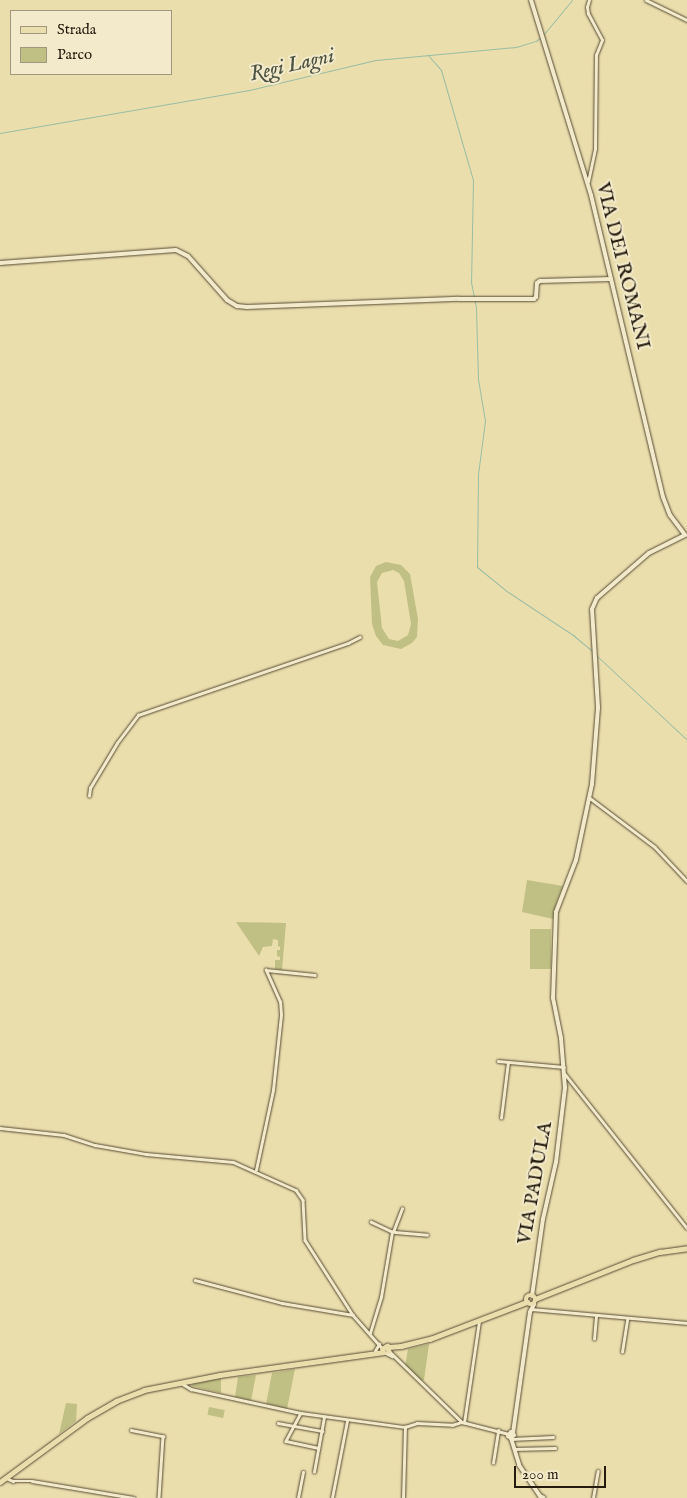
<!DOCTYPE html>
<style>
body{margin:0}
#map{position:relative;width:687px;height:1498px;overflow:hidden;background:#ebdead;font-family:"IM FELL English",serif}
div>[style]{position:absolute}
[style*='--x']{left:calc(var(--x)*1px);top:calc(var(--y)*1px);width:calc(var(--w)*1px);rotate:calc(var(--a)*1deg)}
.green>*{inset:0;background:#c0bf84;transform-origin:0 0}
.stream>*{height:1px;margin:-0.5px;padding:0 0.5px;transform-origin:0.5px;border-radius:0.5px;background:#99bda4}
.roads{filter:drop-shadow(0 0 1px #564b35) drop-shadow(0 0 1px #564b35)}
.street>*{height:2.5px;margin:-1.25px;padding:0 1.25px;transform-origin:1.25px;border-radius:1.25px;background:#f2eaca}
.secondary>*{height:4px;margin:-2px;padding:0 2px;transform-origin:2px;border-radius:2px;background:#f2eaca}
.primary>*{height:4.5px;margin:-2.25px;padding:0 2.25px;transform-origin:2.25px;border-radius:2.25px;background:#ebdead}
.primary>.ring{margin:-2.25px;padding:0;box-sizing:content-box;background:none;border:4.5px solid #ebdead;border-radius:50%}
span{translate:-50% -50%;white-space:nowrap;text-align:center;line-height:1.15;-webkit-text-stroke:4px #f2eaca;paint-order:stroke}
.street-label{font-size:20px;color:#241a0d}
.water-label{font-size:21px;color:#4d5342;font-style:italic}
.legend{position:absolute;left:10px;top:10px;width:162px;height:65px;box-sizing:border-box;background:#f2eaca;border:1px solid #a0977e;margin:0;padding:6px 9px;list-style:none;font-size:15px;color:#241a0d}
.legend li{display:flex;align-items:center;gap:10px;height:25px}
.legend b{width:25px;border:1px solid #a0977e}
.scale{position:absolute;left:514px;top:1466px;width:92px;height:22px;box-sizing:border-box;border:2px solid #241a0d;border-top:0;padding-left:6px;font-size:15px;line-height:18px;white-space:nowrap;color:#241a0d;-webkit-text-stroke:4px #f2eaca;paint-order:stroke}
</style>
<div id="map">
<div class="green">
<div style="clip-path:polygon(evenodd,386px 562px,401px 565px,410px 574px,418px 619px,417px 637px,412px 643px,401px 649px,383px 645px,376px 636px,372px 624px,370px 577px,376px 566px,386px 562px,393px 570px,399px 573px,404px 581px,411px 624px,408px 635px,398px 641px,389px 639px,382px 628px,377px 582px,382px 573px,393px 570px)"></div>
<div style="clip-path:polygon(527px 880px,563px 886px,557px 901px,553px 919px,522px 912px)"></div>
<div style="clip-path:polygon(236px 922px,286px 923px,282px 970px,275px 969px,275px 960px,280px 960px,280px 957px,277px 956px,277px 950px,280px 950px,280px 947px,278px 946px,278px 940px,273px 939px,272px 946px,263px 947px,259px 956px)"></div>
<div style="left:530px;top:929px;width:21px;height:40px"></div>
<div style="clip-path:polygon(429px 1344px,424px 1380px,420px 1381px,405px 1367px,408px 1349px)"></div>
<div style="clip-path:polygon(295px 1369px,287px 1409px,266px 1404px,272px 1373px)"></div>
<div style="clip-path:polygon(256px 1375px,251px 1401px,235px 1397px,238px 1377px)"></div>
<div style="clip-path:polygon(221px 1378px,221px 1393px,192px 1386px,193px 1383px)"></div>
<div style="clip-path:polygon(66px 1403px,77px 1404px,76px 1421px,59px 1434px)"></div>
<div style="left:209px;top:1407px;width:16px;height:8px;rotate:11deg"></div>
</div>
<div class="stream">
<div style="--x:544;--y:34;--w:44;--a:-50.5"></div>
<div style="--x:428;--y:55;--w:20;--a:49"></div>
<div style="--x:441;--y:70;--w:115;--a:73.8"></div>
<div style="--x:473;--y:180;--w:102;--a:91.1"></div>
<div style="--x:471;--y:282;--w:26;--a:79"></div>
<div style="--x:476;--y:308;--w:71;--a:88.4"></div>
<div style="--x:478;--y:379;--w:43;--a:80.5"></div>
<div style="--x:485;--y:421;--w:53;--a:97.5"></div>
<div style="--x:478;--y:474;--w:93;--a:90.6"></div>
<div style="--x:477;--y:567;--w:36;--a:39"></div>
<div style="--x:505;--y:590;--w:82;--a:33.5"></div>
<div style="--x:573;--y:635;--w:26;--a:40"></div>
<div style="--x:0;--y:133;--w:253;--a:-9.8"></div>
<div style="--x:249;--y:90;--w:130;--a:-13.3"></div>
<div style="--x:376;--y:60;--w:141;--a:-5.3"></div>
<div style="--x:516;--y:47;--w:21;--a:-17"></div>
<div style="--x:536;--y:41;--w:6;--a:-39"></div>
<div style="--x:596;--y:655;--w:125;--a:43"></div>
</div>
<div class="roads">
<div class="street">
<div style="--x:646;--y:0;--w:46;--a:26"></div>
<div style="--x:588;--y:182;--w:34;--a:-78"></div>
<div style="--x:595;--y:149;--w:94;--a:-89.4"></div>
<div style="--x:596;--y:55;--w:16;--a:-68"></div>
<div style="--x:602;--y:40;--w:30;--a:-118"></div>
<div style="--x:588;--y:14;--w:7;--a:-98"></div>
<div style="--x:587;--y:7;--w:7;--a:-74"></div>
<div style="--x:89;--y:796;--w:8;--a:-83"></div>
<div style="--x:90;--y:788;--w:52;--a:-59"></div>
<div style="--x:117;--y:743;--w:35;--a:-53"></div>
<div style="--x:138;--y:715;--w:222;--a:-18.9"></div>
<div style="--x:348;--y:643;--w:13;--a:-27"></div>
<div style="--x:590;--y:798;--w:81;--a:37"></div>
<div style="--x:655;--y:847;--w:47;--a:46.7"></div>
<div style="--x:498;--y:1061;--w:66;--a:5.2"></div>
<div style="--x:565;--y:1074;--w:196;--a:51.6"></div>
<div style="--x:501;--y:1118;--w:56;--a:-82.9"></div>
<div style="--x:0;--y:1128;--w:64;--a:6.2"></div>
<div style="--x:64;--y:1135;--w:33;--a:18"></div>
<div style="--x:95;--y:1145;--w:52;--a:10"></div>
<div style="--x:146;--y:1154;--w:87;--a:5.3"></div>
<div style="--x:233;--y:1162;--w:69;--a:24"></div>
<div style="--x:296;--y:1190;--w:12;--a:55"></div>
<div style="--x:303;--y:1200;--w:40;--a:87.1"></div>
<div style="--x:305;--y:1240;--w:89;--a:57.4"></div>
<div style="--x:353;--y:1315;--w:44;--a:48.7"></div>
<div style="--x:256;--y:1170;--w:82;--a:-78"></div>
<div style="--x:273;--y:1090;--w:75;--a:-83.9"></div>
<div style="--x:281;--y:1015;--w:13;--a:-94"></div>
<div style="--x:280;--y:1002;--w:35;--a:-114"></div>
<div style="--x:266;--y:970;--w:49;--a:5.8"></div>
<div style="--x:393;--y:1232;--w:25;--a:-69"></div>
<div style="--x:395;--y:1232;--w:32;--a:5"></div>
<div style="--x:195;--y:1280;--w:90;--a:14.8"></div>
<div style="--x:282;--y:1303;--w:72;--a:9.6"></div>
<div style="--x:531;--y:1309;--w:157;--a:5.1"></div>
<div style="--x:370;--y:1333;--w:38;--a:-73"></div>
<div style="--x:381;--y:1297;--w:66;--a:-80.4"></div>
<div style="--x:392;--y:1232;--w:23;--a:-155"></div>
<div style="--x:594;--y:1339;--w:23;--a:-85"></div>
<div style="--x:375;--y:1351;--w:8;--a:-60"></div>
<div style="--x:389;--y:1351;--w:102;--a:44.2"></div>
<div style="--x:462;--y:1422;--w:49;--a:14.3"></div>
<div style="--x:622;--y:1352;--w:33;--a:-81"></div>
<div style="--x:386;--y:1353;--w:7;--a:27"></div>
<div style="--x:181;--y:1383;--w:12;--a:31"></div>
<div style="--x:191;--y:1389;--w:113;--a:12.3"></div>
<div style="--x:301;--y:1413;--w:105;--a:7.7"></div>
<div style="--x:301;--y:1413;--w:32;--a:118"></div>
<div style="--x:286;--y:1441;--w:33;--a:12"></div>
<div style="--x:278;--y:1423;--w:45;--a:10.3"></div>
<div style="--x:464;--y:1423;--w:103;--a:-81.6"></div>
<div style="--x:131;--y:1430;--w:33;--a:11"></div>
<div style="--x:163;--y:1436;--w:62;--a:93.7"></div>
<div style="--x:511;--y:1439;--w:42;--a:-2.7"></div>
<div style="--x:514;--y:1449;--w:41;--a:-1.4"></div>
<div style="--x:493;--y:1463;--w:33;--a:-81"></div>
<div style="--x:314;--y:1472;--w:56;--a:-79.7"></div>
<div style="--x:6;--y:1478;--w:8;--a:23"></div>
<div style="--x:13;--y:1481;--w:19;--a:0"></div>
<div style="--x:32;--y:1481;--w:103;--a:9.5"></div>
<div style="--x:298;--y:1498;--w:26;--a:-79"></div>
<div style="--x:332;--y:1498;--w:78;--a:-79"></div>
<div style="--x:403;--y:1498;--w:71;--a:-88.4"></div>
<div style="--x:405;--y:1427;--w:13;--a:-18"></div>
<div style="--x:417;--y:1423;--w:35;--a:3"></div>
<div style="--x:452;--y:1425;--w:10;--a:-17"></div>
<div style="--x:593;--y:1498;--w:27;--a:-80"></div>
</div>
<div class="secondary">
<div style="--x:531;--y:0;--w:204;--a:72.9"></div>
<div style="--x:591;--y:195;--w:310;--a:76.6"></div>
<div style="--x:663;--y:497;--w:19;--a:69"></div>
<div style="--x:670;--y:515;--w:25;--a:53"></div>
<div style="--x:0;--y:263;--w:176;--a:-4.2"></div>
<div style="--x:176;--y:250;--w:13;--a:27"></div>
<div style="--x:188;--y:256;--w:59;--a:48.4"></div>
<div style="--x:227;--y:300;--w:12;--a:31"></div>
<div style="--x:237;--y:306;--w:10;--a:6"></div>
<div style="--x:247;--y:307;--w:212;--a:-2.2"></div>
<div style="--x:459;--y:299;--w:75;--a:0"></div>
<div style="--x:534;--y:299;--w:3;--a:-45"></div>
<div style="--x:536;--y:297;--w:14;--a:-86"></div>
<div style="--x:537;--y:283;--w:4;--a:-34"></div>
<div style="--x:540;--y:281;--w:71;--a:-1.6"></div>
<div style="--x:532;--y:1296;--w:78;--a:-81.9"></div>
<div style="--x:543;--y:1219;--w:58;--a:-77.2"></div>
<div style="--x:556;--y:1162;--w:75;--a:-83.1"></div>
<div style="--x:565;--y:1088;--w:50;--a:-94.6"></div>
<div style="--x:561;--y:1038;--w:41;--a:-101.3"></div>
<div style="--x:553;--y:998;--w:86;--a:-88"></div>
<div style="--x:556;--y:912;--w:56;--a:-69"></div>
<div style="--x:576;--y:860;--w:78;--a:-78.1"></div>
<div style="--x:592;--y:784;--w:77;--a:-85.5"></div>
<div style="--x:598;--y:707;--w:98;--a:-93.5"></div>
<div style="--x:592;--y:609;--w:12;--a:-66"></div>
<div style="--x:597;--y:598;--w:69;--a:-40.9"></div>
<div style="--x:649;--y:553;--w:40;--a:-26.6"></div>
<div style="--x:513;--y:1433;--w:122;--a:-82"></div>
<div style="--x:530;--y:1312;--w:9;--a:-63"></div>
<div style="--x:511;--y:1438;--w:4;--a:-45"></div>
<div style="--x:514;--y:1435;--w:4;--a:-135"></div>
<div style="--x:511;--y:1432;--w:5;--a:127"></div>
<div style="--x:508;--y:1436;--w:4;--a:34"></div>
<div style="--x:511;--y:1438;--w:28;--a:73"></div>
<div style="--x:519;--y:1465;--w:37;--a:56"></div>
<div style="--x:540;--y:1496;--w:4;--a:27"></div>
</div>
<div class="primary">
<div class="ring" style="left:526.5px;top:1295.5px;width:4.5px;height:4.5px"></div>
<div style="--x:535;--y:1299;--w:105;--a:-21.7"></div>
<div style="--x:633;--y:1260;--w:28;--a:-17"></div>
<div style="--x:660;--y:1252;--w:27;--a:-8"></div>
<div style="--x:388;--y:1347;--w:13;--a:-4"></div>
<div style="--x:401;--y:1346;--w:30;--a:-14"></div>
<div style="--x:430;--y:1339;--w:104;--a:-20.9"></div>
<div style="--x:382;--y:1349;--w:6;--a:-31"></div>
<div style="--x:387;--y:1346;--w:5;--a:68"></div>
<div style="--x:0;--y:1482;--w:108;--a:-36.3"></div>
<div style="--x:87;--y:1418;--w:34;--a:-30"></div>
<div style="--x:116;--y:1401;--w:30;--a:-21"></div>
<div style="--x:144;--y:1390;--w:77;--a:-11.2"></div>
<div style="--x:220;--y:1375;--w:165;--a:-8"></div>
</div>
</div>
<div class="street-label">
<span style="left:623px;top:266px;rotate:76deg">VIA DEI ROMANI</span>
<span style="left:535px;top:1183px;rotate:-80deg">VIA PADULA</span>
</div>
<div class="water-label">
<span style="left:292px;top:66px;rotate:-13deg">Regi Lagni</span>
</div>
<ul class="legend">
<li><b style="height:6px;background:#ebdead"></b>Strada</li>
<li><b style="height:14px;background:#c0bf84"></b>Parco</li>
</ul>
<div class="scale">200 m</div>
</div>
